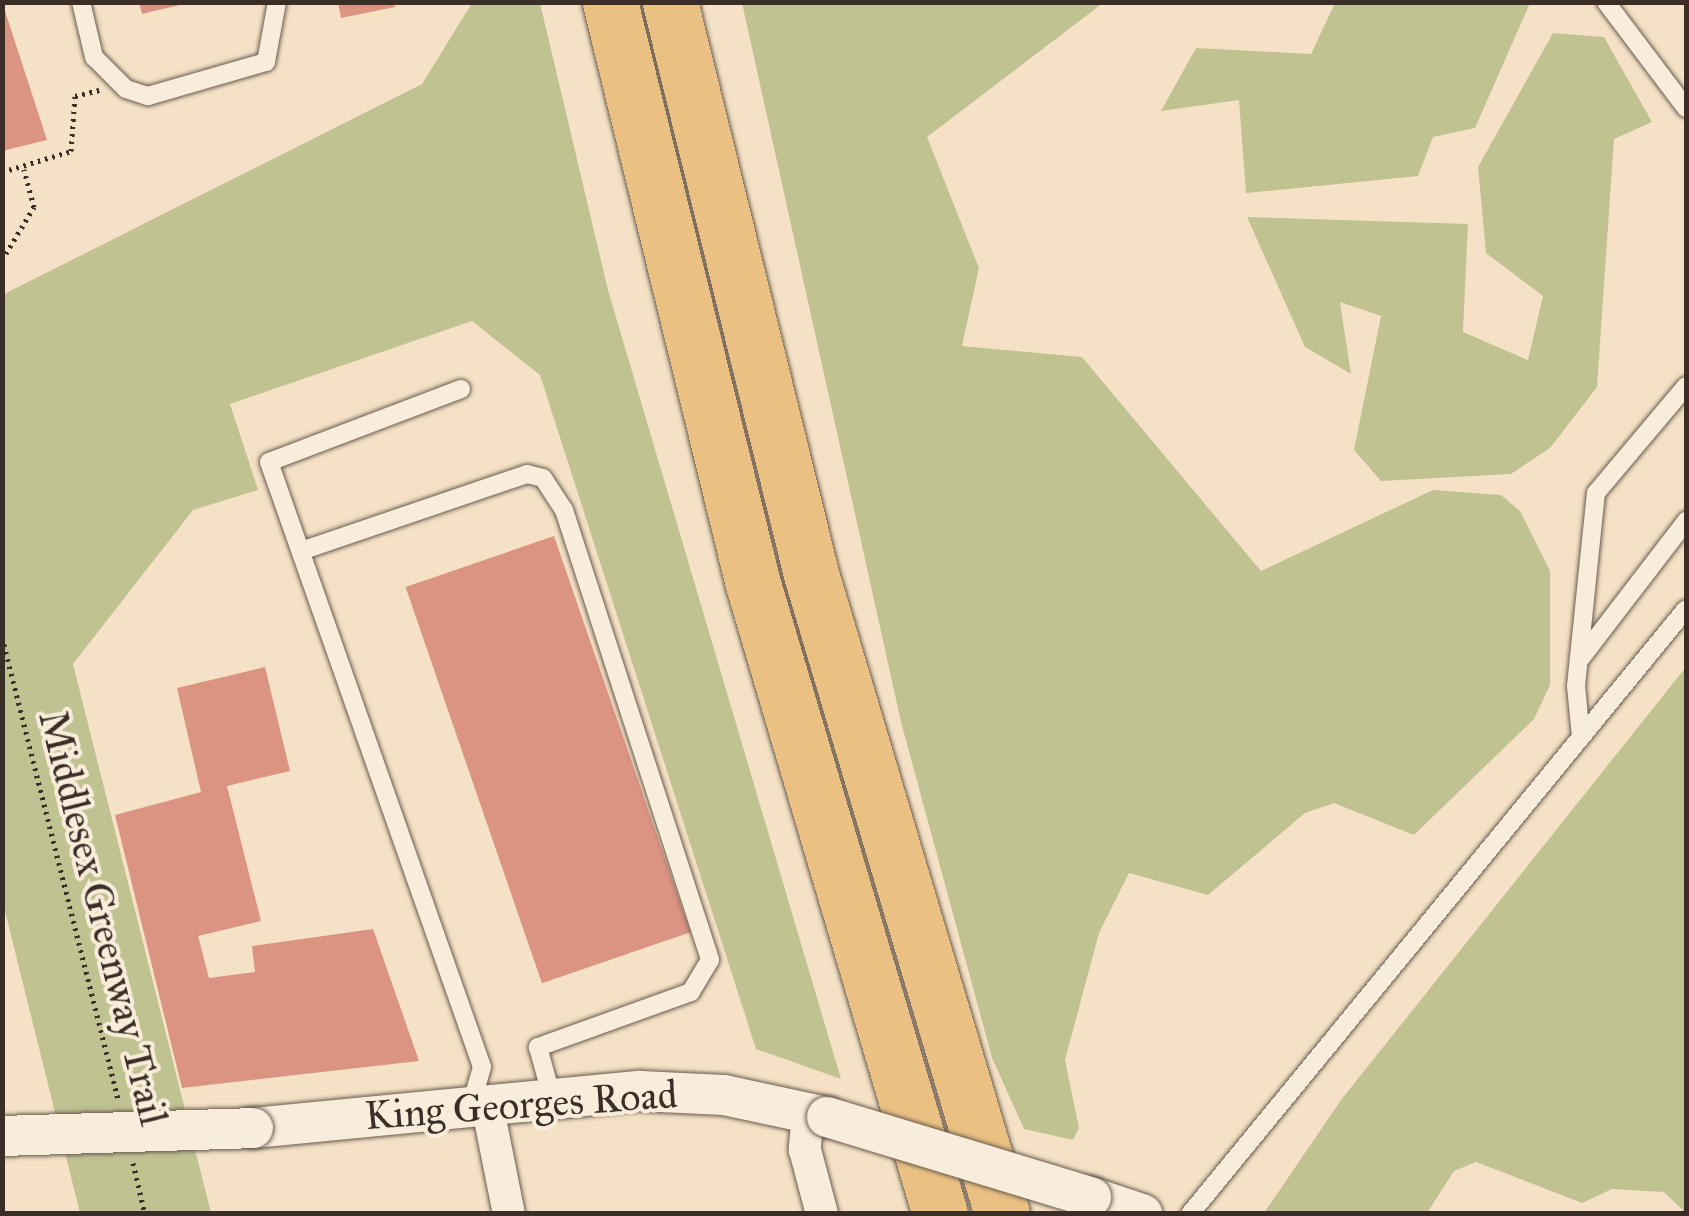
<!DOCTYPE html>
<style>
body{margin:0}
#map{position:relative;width:1689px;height:1216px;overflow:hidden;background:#f5e2c6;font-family:"IM FELL Great Primer",serif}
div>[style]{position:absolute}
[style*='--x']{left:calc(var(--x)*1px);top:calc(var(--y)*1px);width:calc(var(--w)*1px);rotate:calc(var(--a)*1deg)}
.green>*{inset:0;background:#c0c292}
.building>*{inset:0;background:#db9481;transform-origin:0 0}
.path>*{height:5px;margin-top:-2.5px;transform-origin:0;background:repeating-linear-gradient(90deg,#3a2e26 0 2.5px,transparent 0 7.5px)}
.roads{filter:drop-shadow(0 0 2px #695b4e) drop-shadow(0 0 2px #695b4e)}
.service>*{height:18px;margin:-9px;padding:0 9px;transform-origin:9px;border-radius:9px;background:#f8ecda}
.minor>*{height:32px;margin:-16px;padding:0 16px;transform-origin:16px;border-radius:16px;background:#f8ecda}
.tertiary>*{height:40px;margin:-20px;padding:0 20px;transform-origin:20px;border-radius:20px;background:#f8ecda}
.motorway>*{height:55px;margin:-27.5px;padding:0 27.5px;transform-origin:27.5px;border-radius:27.5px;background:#eac183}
.bridges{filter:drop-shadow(0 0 2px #695b4e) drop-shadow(0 0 2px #695b4e)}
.tertiary-bridge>*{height:40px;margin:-20px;padding:0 20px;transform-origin:20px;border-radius:20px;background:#f8ecda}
span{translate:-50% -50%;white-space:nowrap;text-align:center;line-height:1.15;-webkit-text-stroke:8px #f8ecda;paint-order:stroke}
.street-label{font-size:40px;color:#3a2e26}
.frame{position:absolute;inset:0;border:5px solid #3a2e26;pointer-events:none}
</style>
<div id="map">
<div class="green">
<div style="clip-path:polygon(472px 3px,540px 3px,608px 290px,841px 1079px,756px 1049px,540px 375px,472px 321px,230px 404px,258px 490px,193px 510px,73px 664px,211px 1213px,80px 1213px,3px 903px,2px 295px,422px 84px)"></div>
<div style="clip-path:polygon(742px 3px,1103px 3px,927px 137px,979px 268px,962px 346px,1082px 357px,1261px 571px,1433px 490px,1501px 495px,1520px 511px,1550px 571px,1550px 685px,1534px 719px,1414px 835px,1334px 803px,1305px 813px,1208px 895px,1129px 873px,1099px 933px,1065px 1060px,1079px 1128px,1073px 1140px,1024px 1129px,992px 1058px,901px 722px)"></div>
<div style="clip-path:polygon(1335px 3px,1530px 3px,1475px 128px,1433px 137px,1418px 176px,1246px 193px,1239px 100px,1161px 111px,1196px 48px,1311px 54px)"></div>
<div style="clip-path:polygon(1553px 33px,1604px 37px,1652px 122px,1614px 139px,1597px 387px,1550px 448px,1511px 474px,1381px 481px,1354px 450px,1381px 316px,1340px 302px,1351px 374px,1305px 347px,1247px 217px,1468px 224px,1463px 332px,1528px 360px,1543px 296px,1486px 253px,1478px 167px)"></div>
<div style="clip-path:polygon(1686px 667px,1686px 1213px,1664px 1192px,1612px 1189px,1582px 1203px,1476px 1162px,1454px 1171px,1427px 1213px,1264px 1213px,1341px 1100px)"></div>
</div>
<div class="building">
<div style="clip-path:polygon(2px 2px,47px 140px,2px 151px)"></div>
<div style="clip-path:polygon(139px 2px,184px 2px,184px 4px,142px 14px)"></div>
<div style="clip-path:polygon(338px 2px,394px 2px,395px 7px,341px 18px)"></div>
<div style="left:554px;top:536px;width:419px;height:157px;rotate:71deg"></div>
<div style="clip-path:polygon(265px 667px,290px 771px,227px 786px,261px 921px,198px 936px,209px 978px,255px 972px,252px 946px,373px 929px,419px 1061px,182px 1088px,115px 815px,201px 792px,177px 688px)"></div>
</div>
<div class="path">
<div style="--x:2;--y:172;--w:72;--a:-16.9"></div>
<div style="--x:71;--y:151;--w:55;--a:-85.8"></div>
<div style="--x:75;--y:96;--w:25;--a:-14"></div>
<div style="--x:2;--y:260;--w:62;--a:-58.9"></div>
<div style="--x:34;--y:207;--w:39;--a:-105"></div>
<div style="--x:2;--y:637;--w:476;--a:75.9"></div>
<div style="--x:133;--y:1163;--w:52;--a:76.8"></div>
</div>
<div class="roads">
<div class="service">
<div style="--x:81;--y:2;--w:57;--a:76.7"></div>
<div style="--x:94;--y:57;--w:45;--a:45"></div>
<div style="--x:126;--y:89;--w:23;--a:18"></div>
<div style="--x:148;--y:96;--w:123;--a:-16.1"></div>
<div style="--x:266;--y:62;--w:61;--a:-79.6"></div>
<div style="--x:1606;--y:2;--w:133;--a:53"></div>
<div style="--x:461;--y:389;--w:205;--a:159.2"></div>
<div style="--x:269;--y:462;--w:641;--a:70.6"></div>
<div style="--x:482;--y:1067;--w:40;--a:106"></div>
<div style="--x:301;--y:551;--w:239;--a:-18.8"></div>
<div style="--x:527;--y:474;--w:16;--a:14"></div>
<div style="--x:543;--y:478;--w:38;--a:57"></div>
<div style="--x:564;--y:510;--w:473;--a:72"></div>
<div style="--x:710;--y:960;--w:37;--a:121"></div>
<div style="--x:691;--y:992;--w:163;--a:160.2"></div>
<div style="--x:538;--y:1047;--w:53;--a:74.6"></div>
<div style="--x:1581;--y:658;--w:173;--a:-52.5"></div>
<div style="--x:1581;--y:737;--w:51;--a:-95.6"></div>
<div style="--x:1576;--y:686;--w:194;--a:-84.1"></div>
<div style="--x:1596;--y:493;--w:140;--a:-49.9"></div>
<div style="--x:1190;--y:1214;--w:782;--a:-50.65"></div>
</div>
<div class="minor">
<div style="--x:487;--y:1104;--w:112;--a:78.7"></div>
<div style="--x:808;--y:1112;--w:38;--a:95"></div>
<div style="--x:805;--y:1150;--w:66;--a:75.1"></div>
</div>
<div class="tertiary">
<div style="--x:253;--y:1128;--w:389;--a:-5.5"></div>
<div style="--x:640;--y:1091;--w:84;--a:2.7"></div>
<div style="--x:724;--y:1095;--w:105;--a:12.1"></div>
<div style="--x:1091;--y:1197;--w:54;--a:18.4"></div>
</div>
<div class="motorway">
<div style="--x:610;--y:2;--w:599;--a:76.2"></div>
<div style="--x:753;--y:584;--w:657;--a:73.47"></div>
<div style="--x:670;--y:2;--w:589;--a:76.15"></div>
<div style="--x:811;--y:574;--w:668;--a:73.38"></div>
</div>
</div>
<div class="bridges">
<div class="tertiary-bridge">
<div style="--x:827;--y:1117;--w:276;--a:16.9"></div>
<div style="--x:2;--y:1136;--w:251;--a:-1.8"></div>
</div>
</div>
<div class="street-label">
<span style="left:103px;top:918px;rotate:76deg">Middlesex Greenway Trail</span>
<span style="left:521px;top:1105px;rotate:-4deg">King Georges Road</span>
</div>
<div class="frame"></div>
</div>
